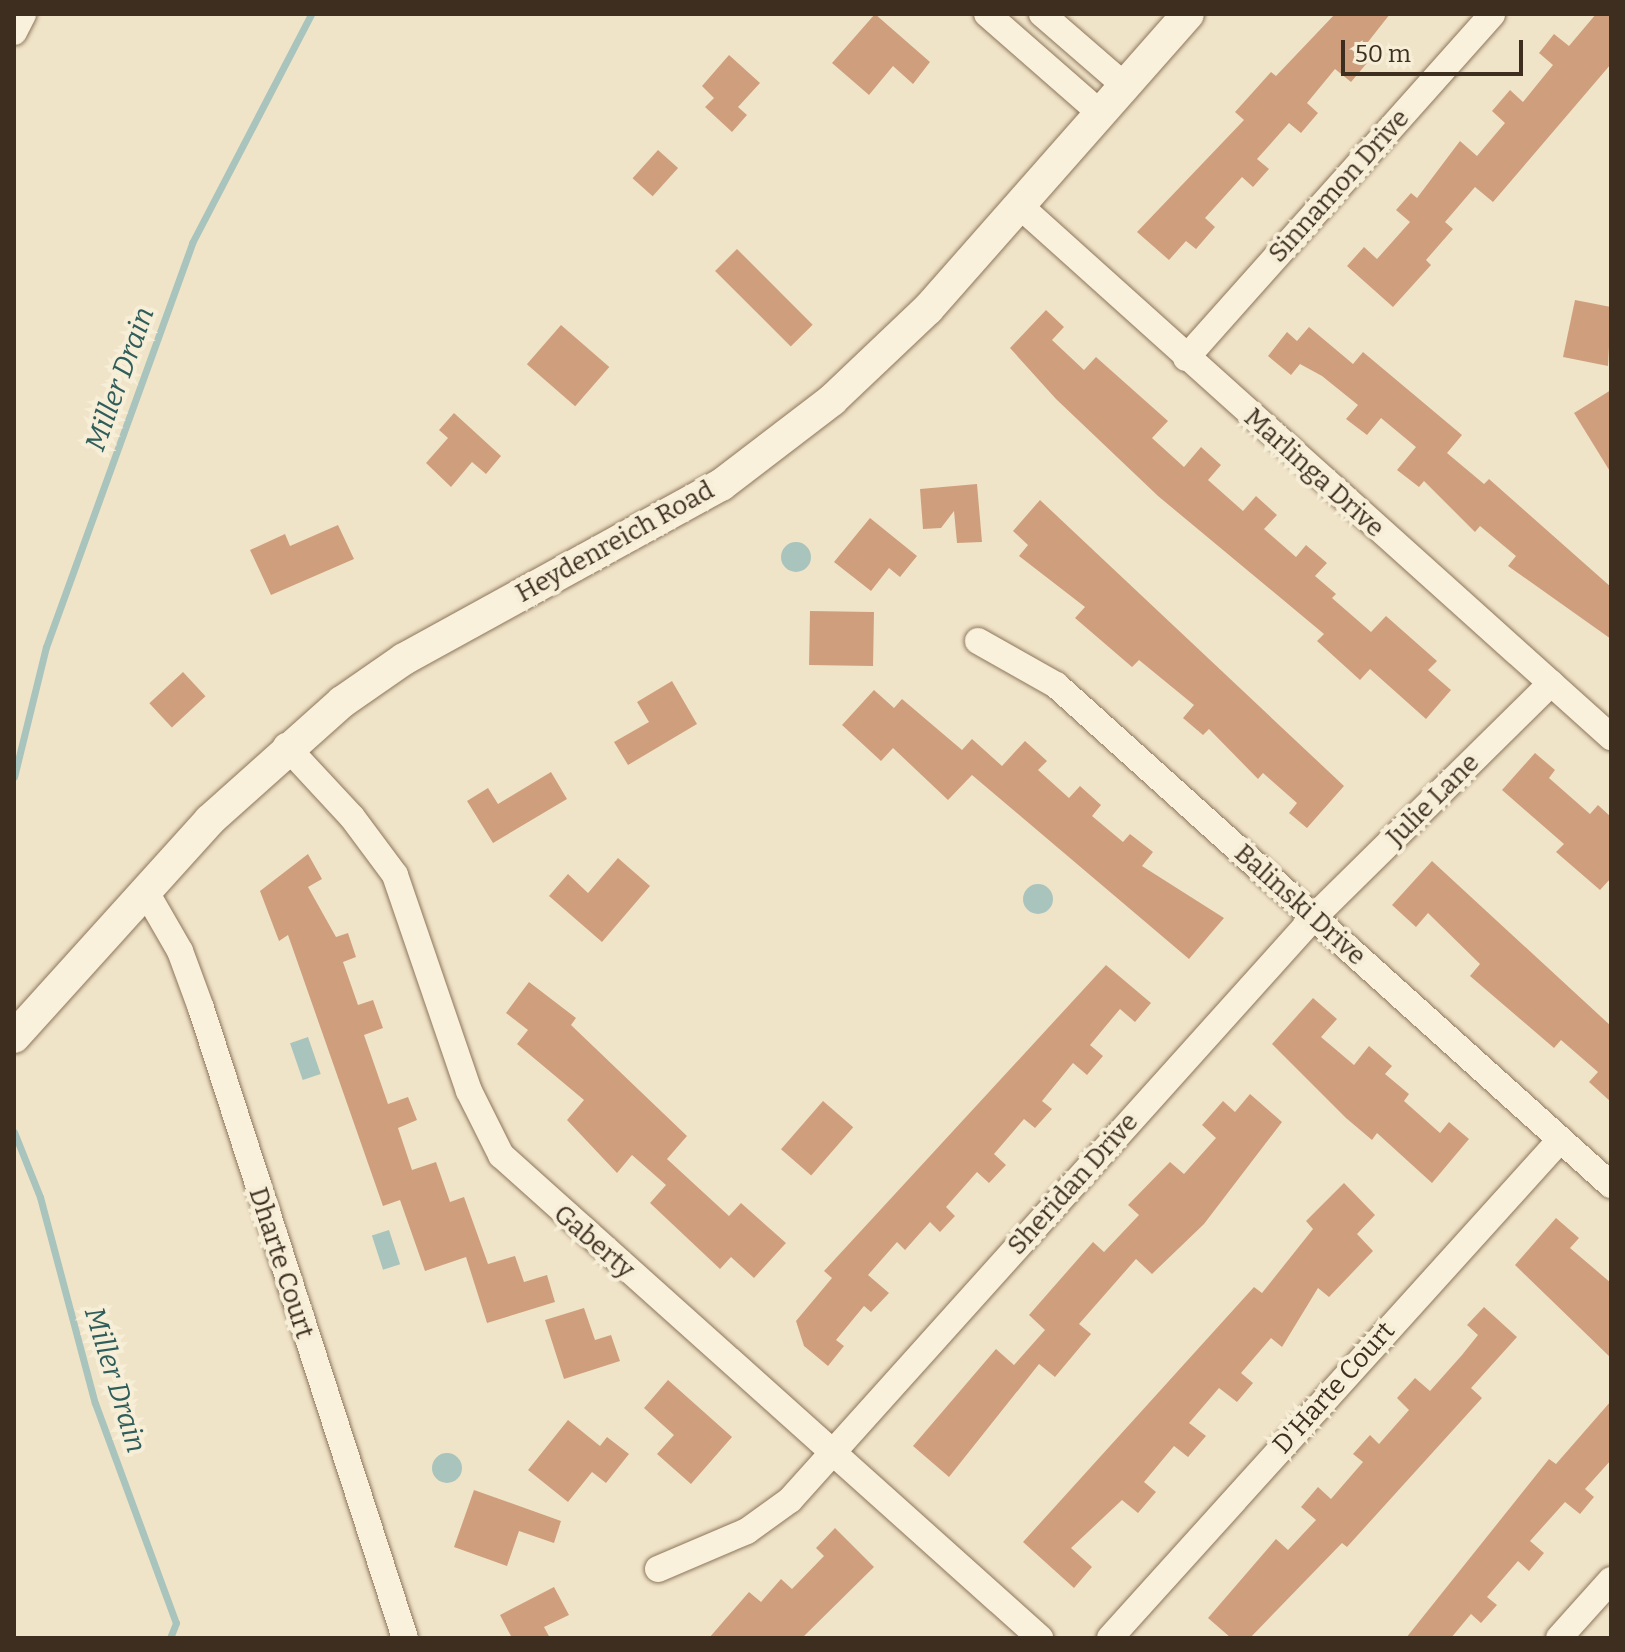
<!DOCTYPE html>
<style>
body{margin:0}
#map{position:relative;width:1625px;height:1652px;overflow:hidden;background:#f0e4c8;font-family:Bitter,serif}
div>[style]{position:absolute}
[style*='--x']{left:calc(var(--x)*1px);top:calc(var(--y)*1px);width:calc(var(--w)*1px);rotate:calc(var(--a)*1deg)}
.water>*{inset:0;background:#a9c4bc;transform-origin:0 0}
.round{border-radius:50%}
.stream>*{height:7px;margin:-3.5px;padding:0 3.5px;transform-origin:3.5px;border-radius:3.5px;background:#a9c4bc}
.building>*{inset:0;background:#cf9f7d;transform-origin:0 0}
.roads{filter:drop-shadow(0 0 2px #8d765c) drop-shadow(0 0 2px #8d765c)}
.minor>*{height:26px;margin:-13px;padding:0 13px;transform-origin:13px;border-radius:13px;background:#faf1dc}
.tertiary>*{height:32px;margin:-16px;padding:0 16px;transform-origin:16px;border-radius:16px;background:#faf1dc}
span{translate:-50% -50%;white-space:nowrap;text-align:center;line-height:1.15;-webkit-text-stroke:8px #f7eed8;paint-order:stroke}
.street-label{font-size:26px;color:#3d2e20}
.water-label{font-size:28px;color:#2f5d5a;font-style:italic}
.frame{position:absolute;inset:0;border:16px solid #3d2e20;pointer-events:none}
.scale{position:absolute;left:1341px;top:40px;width:182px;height:36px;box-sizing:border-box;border:4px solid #3d2e20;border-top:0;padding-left:10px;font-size:24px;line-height:28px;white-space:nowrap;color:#3d2e20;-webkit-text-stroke:6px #f7eed8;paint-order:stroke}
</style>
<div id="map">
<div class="water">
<div class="round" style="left:781px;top:542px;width:30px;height:30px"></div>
<div class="round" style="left:1023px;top:884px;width:30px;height:30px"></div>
<div style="left:308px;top:1037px;width:39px;height:19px;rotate:71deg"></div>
<div style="left:389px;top:1230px;width:36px;height:18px;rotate:72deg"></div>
<div class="round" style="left:432px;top:1453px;width:30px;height:30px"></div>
</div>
<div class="stream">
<div style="--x:14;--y:777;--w:134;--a:-76.2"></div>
<div style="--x:46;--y:647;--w:430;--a:-70.1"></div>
<div style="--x:192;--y:243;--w:258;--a:-62.5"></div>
<div style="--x:14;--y:1132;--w:70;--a:68.2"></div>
<div style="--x:40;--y:1197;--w:213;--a:75.1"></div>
<div style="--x:95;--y:1403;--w:234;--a:69.8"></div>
<div style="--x:176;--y:1623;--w:16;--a:112"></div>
</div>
<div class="building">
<div style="clip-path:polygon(875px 14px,930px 62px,913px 84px,893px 66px,869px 95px,832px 63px)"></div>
<div style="clip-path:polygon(1335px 14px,1390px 14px,1357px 56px,1367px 63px,1351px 82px,1335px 69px,1307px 103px,1318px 113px,1301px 133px,1289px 123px,1257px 159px,1269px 169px,1253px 187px,1242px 177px,1205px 218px,1215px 227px,1196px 249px,1186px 241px,1169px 260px,1137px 232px,1244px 120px,1235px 112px,1271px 72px,1276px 76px)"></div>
<div style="clip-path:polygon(1596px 14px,1611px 14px,1611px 64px,1493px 202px,1475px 187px,1445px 222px,1453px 229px,1426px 260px,1431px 265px,1393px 307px,1347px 266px,1364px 247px,1377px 259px,1410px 222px,1396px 210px,1411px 193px,1417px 198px,1460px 141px,1477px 156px,1505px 123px,1492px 111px,1510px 90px,1523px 102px,1553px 65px,1539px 53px,1554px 34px,1569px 46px)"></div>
<div style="clip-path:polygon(729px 55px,760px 83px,738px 107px,747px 115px,732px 132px,705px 107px,714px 98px,702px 86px)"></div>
<div style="left:658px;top:150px;width:27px;height:38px;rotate:42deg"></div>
<div style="left:737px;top:249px;width:107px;height:31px;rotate:45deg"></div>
<div style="clip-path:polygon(1575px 300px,1611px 307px,1608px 366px,1563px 357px)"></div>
<div style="clip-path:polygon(1046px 310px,1064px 327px,1052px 340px,1084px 370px,1096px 357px,1168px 421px,1152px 438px,1184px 467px,1201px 447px,1221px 465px,1208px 480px,1243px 511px,1256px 496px,1277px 515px,1264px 529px,1296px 557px,1306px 545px,1327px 563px,1315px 576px,1336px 594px,1332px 598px,1371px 632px,1386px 616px,1437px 661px,1428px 670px,1451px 690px,1426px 719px,1370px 669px,1360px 680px,1317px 641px,1324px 634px,1158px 496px,1056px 399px,1010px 348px)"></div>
<div style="left:561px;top:325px;width:64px;height:52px;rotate:41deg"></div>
<div style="clip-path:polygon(1309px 327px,1353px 364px,1363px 352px,1462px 435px,1447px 453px,1484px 484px,1489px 479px,1611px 587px,1611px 639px,1508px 566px,1516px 556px,1480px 526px,1475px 532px,1424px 481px,1419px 487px,1397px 470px,1416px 447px,1381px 418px,1367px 435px,1346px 419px,1358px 405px,1322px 376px,1300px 364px,1291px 375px,1268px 356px,1287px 332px,1297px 341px)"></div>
<div style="clip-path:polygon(1611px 390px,1611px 473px,1574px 413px)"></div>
<div style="clip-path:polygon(454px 413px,501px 456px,486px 474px,472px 462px,451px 487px,426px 463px,448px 438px,439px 430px)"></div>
<div style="clip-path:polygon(977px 484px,982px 542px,957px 543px,954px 511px,941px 528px,923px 529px,920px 489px)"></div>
<div style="clip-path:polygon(1040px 500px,1344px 786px,1307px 828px,1289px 813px,1297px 803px,1263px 773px,1258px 779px,1209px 729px,1203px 735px,1183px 718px,1194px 705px,1139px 660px,1132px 667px,1075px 618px,1085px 607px,1019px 556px,1028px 545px,1013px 531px)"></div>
<div style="clip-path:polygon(870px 518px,917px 556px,900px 577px,889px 568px,871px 591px,834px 562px)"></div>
<div style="clip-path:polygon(338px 525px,354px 559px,271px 595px,250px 550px,285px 534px,290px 546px)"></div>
<div style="left:810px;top:611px;width:64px;height:54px;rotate:1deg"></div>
<div style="left:183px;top:672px;width:33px;height:46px;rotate:47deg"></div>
<div style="clip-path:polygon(672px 681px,697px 724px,628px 765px,614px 742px,649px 722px,637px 702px)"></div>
<div style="clip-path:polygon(874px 690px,894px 708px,902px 699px,962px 750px,972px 739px,1002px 766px,1025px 741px,1047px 761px,1038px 770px,1069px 798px,1080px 786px,1101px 805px,1092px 816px,1123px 842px,1130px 834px,1153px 852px,1142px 866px,1224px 918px,1189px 959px,972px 775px,948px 800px,893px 748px,881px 761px,842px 725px)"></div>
<div style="clip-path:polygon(1535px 753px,1555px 770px,1549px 778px,1590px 814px,1598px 805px,1611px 817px,1611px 878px,1600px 890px,1556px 852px,1564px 844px,1502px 790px)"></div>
<div style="clip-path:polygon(551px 772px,567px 799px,493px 843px,467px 801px,488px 788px,498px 804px)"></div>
<div style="clip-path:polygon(308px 854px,322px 879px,308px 887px,336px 937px,348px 933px,356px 957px,343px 962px,358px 1005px,373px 1000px,383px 1028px,364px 1035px,388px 1104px,408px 1097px,417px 1120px,398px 1128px,412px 1170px,436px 1162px,450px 1202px,464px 1197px,488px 1264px,515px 1256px,524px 1282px,547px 1275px,555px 1302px,487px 1323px,466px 1257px,425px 1271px,400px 1200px,383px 1206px,288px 935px,279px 941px,260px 891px)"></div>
<div style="clip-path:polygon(618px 858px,650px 886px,602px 942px,549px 896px,568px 874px,588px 893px)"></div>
<div style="clip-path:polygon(1432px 861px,1611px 1026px,1611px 1102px,1589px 1082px,1598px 1072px,1561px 1040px,1554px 1048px,1470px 976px,1480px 964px,1428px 913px,1416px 927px,1392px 905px)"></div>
<div style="clip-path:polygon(1106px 965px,1151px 1003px,1135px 1022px,1120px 1009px,1090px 1045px,1103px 1056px,1087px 1075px,1073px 1063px,1042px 1101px,1052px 1109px,1035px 1128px,1024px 1119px,994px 1154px,1006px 1165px,989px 1183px,977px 1172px,946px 1207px,955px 1216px,940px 1232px,930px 1222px,905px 1250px,897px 1242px,868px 1275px,889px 1293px,871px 1312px,864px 1306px,836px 1340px,844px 1346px,828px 1366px,804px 1346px,796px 1321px,832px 1278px,824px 1271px)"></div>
<div style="clip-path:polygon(529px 982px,576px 1018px,571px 1025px,687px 1136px,667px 1159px,729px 1216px,741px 1203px,786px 1243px,754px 1278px,731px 1257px,720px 1269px,650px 1203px,666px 1185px,632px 1155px,617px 1173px,567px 1120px,584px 1100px,517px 1044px,528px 1030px,506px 1013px)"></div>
<div style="clip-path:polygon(1313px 998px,1337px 1019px,1321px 1037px,1354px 1065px,1369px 1046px,1392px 1066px,1385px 1074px,1409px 1094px,1404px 1101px,1440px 1133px,1449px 1122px,1469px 1139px,1432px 1183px,1377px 1133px,1372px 1140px,1346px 1118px,1272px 1044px)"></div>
<div style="clip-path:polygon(1250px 1094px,1282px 1122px,1204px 1224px,1152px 1274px,1136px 1259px,1079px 1324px,1091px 1334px,1055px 1377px,1039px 1364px,949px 1477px,913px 1446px,996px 1349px,1014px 1365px,1045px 1330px,1029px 1315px,1050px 1291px,1093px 1242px,1104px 1252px,1139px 1215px,1128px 1205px,1170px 1162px,1184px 1174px,1216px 1138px,1202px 1125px,1223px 1101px,1235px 1112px)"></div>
<div style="left:823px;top:1101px;width:40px;height:64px;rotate:41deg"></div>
<div style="clip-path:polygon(1344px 1183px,1375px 1215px,1357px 1234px,1373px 1251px,1329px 1297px,1318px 1288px,1282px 1347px,1271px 1338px,1241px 1373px,1253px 1383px,1237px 1402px,1219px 1388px,1189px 1423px,1206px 1436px,1188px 1457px,1174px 1446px,1144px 1482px,1156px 1492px,1138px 1513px,1122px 1500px,1071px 1548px,1092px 1567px,1074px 1588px,1023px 1542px,1254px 1287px,1262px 1293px,1313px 1229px,1306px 1221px)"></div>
<div style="clip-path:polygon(1556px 1218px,1579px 1238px,1570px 1248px,1611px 1283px,1611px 1358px,1515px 1265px)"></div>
<div style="clip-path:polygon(1484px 1307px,1517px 1337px,1471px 1388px,1482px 1398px,1347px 1547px,1342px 1543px,1250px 1638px,1231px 1638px,1208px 1618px,1276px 1539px,1288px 1550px,1316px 1520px,1301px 1507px,1318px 1487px,1331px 1499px,1363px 1462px,1353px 1454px,1370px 1435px,1379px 1444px,1409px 1410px,1397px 1398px,1415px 1378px,1430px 1391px,1462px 1355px,1478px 1335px,1467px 1325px)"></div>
<div style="clip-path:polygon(584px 1308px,595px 1340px,611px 1335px,620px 1361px,564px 1379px,545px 1320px)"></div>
<div style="clip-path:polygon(668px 1380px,732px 1437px,691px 1484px,657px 1454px,674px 1435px,644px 1408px)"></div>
<div style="clip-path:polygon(1611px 1401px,1611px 1460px,1585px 1489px,1594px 1497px,1580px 1514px,1565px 1502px,1530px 1541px,1544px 1553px,1529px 1571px,1518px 1561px,1487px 1597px,1497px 1605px,1481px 1623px,1471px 1614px,1451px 1638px,1406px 1638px,1549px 1459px,1556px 1464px)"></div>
<div style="clip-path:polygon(568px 1420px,600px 1446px,607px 1437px,629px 1454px,606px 1483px,592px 1472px,568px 1502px,528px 1470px)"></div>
<div style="clip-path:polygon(474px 1490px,561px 1521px,554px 1543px,519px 1531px,507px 1566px,454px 1547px)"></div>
<div style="clip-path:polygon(835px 1528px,874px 1567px,802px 1638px,709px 1638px,749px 1592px,761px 1602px,781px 1579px,792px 1589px,824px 1556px,816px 1548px)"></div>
<div style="clip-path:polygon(554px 1587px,569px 1615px,544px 1627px,550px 1638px,512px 1638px,500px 1615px)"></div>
</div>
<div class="roads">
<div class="minor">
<div style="--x:987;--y:14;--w:150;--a:41.2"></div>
<div style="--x:1042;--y:14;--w:108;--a:40.9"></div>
<div style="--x:14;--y:32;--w:20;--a:-63"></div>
<div style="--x:1020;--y:206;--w:795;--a:41.94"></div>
<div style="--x:1186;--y:358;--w:460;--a:-48.3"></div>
<div style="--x:978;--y:641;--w:90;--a:29.4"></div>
<div style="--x:1056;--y:685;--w:747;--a:42.02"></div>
<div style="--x:286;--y:746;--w:97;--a:47.1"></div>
<div style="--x:352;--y:817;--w:72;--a:53.4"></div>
<div style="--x:395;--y:875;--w:228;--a:71.1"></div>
<div style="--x:469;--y:1091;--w:72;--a:63.4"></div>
<div style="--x:501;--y:1155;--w:724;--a:41.86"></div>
<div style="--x:146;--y:892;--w:68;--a:60"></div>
<div style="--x:180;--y:951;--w:61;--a:69.8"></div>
<div style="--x:201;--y:1008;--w:662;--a:72.06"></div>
<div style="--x:658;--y:1569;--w:97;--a:-23.1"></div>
<div style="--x:747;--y:1531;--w:53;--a:-35.8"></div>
<div style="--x:790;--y:1500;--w:784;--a:-48.05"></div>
<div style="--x:1314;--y:917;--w:333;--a:-44.6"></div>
<div style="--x:1110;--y:1638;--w:671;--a:-47.9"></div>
<div style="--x:1559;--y:1638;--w:78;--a:-48.1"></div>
</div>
<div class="tertiary">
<div style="--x:14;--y:1037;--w:292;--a:-47.9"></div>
<div style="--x:210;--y:820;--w:177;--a:-41.8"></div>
<div style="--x:342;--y:702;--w:75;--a:-34.7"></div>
<div style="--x:404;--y:659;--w:362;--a:-28.8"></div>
<div style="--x:721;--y:485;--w:140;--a:-37.4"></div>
<div style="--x:832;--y:400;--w:132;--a:-43.5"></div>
<div style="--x:928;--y:309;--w:393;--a:-48.6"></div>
</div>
</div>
<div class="street-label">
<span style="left:1339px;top:186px;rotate:-48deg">Sinnamon Drive</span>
<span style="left:1314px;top:473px;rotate:42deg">Marlinga Drive</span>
<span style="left:615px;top:542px;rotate:-29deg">Heydenreich Road</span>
<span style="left:1433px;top:800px;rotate:-45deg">Julie Lane</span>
<span style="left:1300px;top:905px;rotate:42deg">Balinski Drive</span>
<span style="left:1073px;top:1184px;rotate:-48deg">Sheridan Drive</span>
<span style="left:594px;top:1242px;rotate:41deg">Gaberty</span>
<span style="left:281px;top:1263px;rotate:72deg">Dharte Court</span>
<span style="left:1334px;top:1388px;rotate:-48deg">D'Harte Court</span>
</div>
<div class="water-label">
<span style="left:120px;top:379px;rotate:-70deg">Miller Drain</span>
<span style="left:115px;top:1380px;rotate:73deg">Miller Drain</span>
</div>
<div class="frame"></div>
<div class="scale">50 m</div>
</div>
